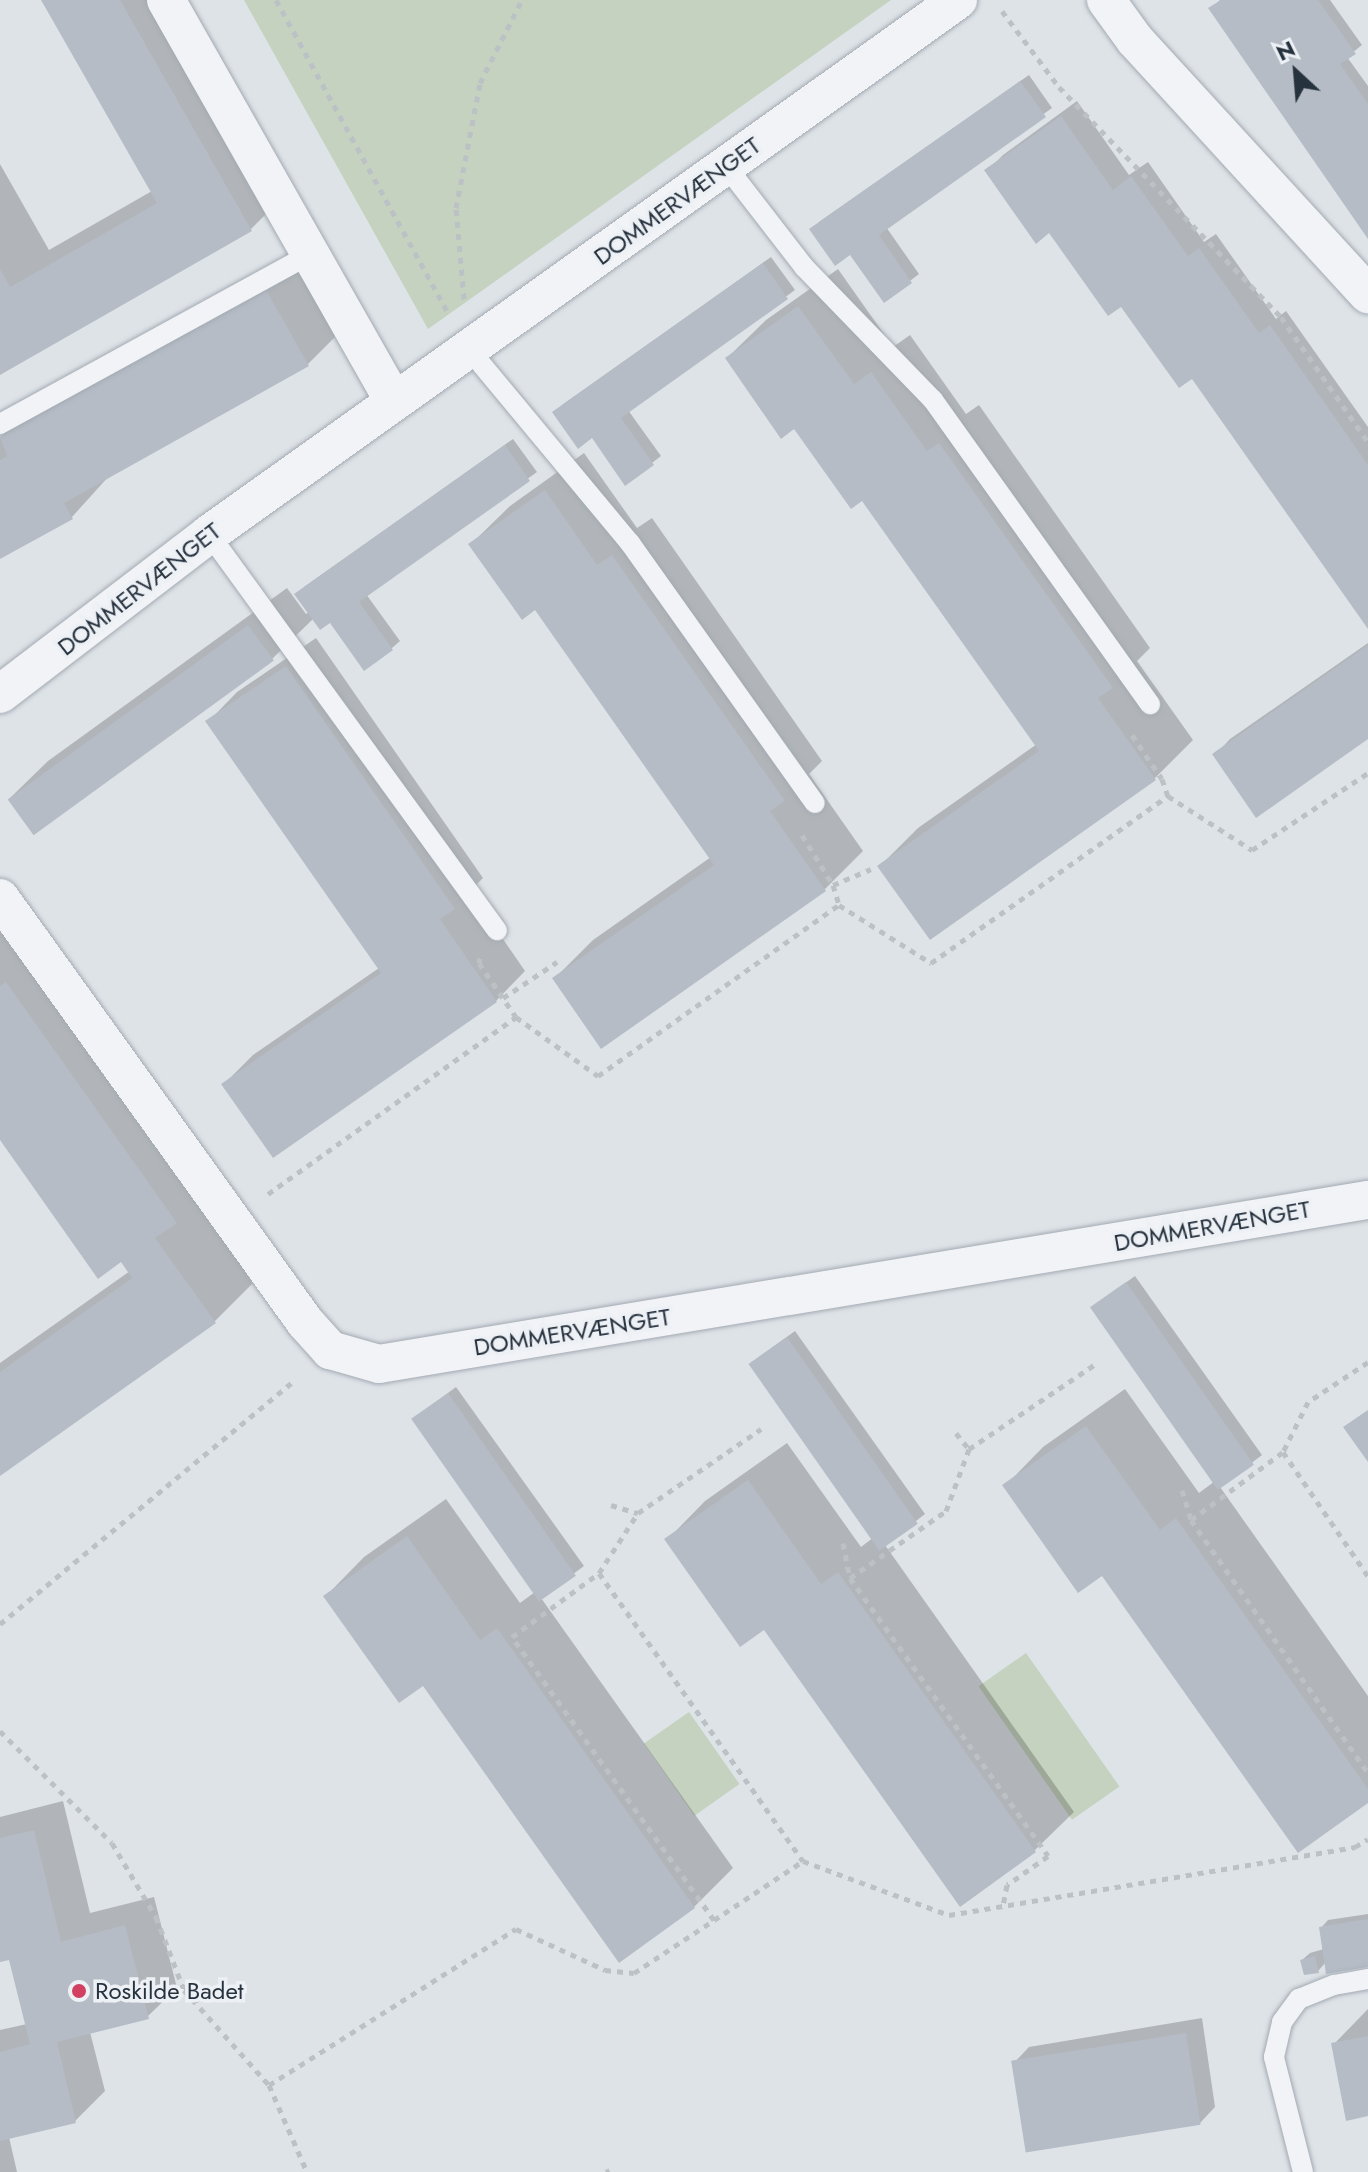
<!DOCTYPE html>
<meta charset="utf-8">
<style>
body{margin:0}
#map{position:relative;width:1368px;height:2172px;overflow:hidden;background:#dee3e8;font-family:Jost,sans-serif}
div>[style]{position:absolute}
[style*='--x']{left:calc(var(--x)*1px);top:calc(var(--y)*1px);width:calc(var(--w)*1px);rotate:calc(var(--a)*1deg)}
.green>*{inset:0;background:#c5d2bf;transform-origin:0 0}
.shadow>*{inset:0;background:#0003}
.building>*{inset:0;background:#b5bcc5;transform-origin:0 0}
.path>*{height:5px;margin-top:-2.5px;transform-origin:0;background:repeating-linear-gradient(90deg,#bcc1c6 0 6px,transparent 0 12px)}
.roads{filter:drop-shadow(0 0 2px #a3aab2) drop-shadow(0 0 2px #a3aab2)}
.service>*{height:20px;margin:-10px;padding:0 10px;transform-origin:10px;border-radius:10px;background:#f1f3f6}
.minor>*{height:38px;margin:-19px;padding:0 19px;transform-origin:19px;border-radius:19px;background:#f1f3f6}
.dots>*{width:22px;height:22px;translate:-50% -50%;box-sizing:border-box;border:4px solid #edf1f5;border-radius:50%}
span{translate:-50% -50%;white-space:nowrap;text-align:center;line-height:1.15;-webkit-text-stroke:7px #edf1f5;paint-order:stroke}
.street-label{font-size:24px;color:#27323f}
.poi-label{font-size:24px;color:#27323f}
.left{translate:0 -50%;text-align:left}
.north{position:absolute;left:1256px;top:32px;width:80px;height:80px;-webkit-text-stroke:6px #edf1f5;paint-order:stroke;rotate:334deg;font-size:22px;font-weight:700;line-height:32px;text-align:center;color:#27323f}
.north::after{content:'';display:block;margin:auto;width:28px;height:36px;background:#27323f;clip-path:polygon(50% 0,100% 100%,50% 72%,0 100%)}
</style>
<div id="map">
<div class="green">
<div style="clip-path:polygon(244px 0,891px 0,428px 329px)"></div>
<div style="left:1026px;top:1653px;width:163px;height:58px;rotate:55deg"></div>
<div style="left:689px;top:1712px;width:88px;height:55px;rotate:55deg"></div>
</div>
<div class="shadow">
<div style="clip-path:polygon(43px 0,180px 0,289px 191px,251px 229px,0 372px,0 164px,49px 250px,152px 191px)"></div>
<div style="clip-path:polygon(1220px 0,1330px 0,1362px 45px,1347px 57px,1368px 86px,1368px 235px,1211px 9px)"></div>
<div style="clip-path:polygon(1029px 75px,1052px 108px,886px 227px,919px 274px,885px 300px,851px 252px,819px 222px)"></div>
<div style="clip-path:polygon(1077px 101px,1129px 175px,1148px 162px,1204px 242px,1216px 234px,1276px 319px,1286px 311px,1368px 427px,1368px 625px,1193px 376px,987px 171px,1003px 155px)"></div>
<div style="clip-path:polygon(305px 251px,346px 326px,308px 364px,109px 476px,72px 517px,0 557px,0 438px,38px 400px)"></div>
<div style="clip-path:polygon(771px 257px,795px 290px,628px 410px,661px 456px,626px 483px,592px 435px,562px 405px)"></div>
<div style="clip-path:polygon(838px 269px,893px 347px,910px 335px,966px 414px,979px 405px,1150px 648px,1137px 661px,1193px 740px,1154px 779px,880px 866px,918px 828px,1037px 744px,863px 498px,727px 358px,766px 320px)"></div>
<div style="clip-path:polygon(513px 439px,537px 472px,366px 594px,400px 641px,392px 648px,364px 668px,331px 620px,314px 618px,272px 659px,9px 799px,48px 761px,287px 588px,306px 614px,309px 612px,304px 587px)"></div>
<div style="clip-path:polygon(584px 453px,637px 528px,652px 518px,822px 761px,809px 774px,863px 851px,825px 889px,555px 978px,593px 940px,711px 857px,536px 608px,471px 544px,510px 506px)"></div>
<div style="clip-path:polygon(316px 638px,483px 878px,470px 891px,525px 971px,496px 1001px,224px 1084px,253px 1055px,379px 968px,208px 722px,237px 692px)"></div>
<div style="clip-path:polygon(1368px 643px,1368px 737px,1215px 755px,1230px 739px)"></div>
<div style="clip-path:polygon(0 905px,253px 1283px,214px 1322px,0 1473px,0 1363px,130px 1271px,0 1137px)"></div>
<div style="clip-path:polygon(1135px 1276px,1262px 1455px,1220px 1487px,1368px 1696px,1368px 1800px,1005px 1486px,1043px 1447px,1125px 1389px,1199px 1493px,1215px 1481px,1100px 1301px)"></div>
<div style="clip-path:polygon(795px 1331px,925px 1514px,885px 1545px,1074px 1812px,1035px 1850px,960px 1904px,764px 1627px,667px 1540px,705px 1501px,787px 1443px,861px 1547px,874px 1537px,759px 1357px)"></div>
<div style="clip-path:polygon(456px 1387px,584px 1566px,541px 1598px,733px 1868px,694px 1907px,619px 1960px,423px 1684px,326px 1596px,364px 1557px,446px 1499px,520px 1603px,535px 1592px,413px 1419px)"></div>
<div style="clip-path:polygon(63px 1801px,90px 1913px,154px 1897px,177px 1988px,147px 2017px,90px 2032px,105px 2091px,75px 2121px,9px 2137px,17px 2172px,0 2172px,0 2030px,27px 2024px,10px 1958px,0 1960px,0 1817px)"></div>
<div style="clip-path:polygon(1368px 1914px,1368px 1965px,1326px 1962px,1318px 1971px,1302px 1960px,1310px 1953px,1324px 1949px,1321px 1928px,1328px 1920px)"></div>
<div style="clip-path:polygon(1368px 2009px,1368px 2114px,1334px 2044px)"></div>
<div style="clip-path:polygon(1202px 2018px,1215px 2107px,1200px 2123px,1014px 2063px,1029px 2047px)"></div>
</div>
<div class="building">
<div style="clip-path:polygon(41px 0,120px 0,252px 231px,0 375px,0 269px,10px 287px,157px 203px)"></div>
<div style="clip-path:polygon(1221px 0,1318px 0,1356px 54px,1340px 64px,1368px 104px,1368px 239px,1208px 8px)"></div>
<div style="clip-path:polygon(1020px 81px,1046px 117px,879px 235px,912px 283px,884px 303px,850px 255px,835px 266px,809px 229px)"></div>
<div style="clip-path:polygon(1061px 116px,1113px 190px,1131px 176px,1188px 256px,1199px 248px,1259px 333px,1270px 325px,1368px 465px,1368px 629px,1192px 379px,1179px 388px,1121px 307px,1108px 316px,1049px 233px,1036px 244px,984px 170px)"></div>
<div style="clip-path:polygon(763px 263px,788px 299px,621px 418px,654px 465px,625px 486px,592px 438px,578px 449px,552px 412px)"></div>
<div style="clip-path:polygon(265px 288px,309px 366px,64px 503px,73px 519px,0 559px,0 460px,7px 456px,0 436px)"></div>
<div style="clip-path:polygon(798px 306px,854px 384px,871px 372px,927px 451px,939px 443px,1113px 688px,1098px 698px,1156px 780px,930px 940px,877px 866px,1039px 751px,862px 501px,851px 509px,794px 429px,781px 439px,725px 358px)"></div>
<div style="clip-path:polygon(505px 445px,530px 481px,359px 602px,393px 650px,364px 671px,330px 623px,320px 630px,294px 594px)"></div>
<div style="clip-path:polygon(545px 490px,597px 565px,612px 555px,785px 801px,770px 811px,826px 891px,601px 1049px,552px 978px,714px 865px,535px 610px,522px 620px,468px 544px)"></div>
<div style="left:248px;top:625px;width:44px;height:297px;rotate:54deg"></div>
<div style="clip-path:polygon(1368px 645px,1368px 739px,1256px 818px,1212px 754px)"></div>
<div style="clip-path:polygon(286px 666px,455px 909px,440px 919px,497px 1002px,273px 1158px,221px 1084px,381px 973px,205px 721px)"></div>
<div style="clip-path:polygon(6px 982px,177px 1223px,155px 1238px,216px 1323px,0 1476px,0 1372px,132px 1278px,121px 1262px,98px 1279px,0 1140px,0 986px)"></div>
<div style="left:1126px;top:1282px;width:223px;height:44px;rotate:55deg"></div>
<div style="left:787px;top:1337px;width:228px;height:47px;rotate:55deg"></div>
<div style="left:448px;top:1393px;width:223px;height:45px;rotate:55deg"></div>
<div style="clip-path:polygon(1368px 1410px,1368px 1462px,1343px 1427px)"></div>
<div style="clip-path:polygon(1086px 1426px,1160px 1530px,1176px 1518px,1368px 1789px,1368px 1803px,1298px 1853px,1102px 1576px,1078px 1593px,1002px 1485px)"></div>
<div style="clip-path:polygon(748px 1480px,821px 1584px,838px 1572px,1036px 1852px,960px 1907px,764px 1630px,740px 1647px,664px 1539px)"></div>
<div style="clip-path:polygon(407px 1536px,480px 1640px,497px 1628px,695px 1908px,619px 1963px,423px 1686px,399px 1703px,323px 1596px)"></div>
<div style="clip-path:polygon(34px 1830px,61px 1942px,125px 1925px,149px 2019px,57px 2042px,76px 2123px,0 2141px,0 2052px,30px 2044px,9px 1960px,0 1962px,0 1838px)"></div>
<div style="clip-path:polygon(1368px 1919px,1368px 1967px,1326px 1974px,1319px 1927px)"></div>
<div style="clip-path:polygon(1315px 1956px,1319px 1973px,1304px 1975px,1300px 1960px)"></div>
<div style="left:1186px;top:2033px;width:93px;height:177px;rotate:81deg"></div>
<div style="clip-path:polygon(1368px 2036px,1368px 2116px,1346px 2121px,1331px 2043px)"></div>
</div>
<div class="path">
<div style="--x:276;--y:0;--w:355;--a:61.2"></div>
<div style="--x:1002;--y:11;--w:95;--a:53.1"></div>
<div style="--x:1059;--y:87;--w:320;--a:46"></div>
<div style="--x:1281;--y:317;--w:152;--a:55.2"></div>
<div style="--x:464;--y:299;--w:91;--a:-95"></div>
<div style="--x:456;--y:208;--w:127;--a:-79.1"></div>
<div style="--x:480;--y:83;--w:93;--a:-63.2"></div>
<div style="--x:1132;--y:735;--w:53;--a:55.7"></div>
<div style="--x:1162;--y:779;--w:18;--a:71"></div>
<div style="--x:802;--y:835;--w:59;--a:58.2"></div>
<div style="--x:833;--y:885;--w:21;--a:73"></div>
<div style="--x:833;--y:885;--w:41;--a:-22.8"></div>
<div style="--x:480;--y:958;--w:5;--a:101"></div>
<div style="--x:479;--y:963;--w:65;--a:55.6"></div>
<div style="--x:503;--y:998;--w:65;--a:-33.7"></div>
<div style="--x:268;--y:1194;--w:305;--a:-35.5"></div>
<div style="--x:516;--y:1017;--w:101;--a:35.7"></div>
<div style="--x:598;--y:1076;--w:296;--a:-35.4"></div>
<div style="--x:839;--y:905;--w:109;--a:32.2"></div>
<div style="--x:931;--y:963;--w:290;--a:-35.2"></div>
<div style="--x:1168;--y:796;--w:100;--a:32.7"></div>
<div style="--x:1252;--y:850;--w:139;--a:-33.6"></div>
<div style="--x:1368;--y:1362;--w:72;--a:146.3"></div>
<div style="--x:1308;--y:1402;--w:56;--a:116.6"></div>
<div style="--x:1283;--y:1452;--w:150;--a:55.6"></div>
<div style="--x:956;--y:1433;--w:21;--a:51"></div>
<div style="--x:1182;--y:1490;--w:31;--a:73"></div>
<div style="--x:1191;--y:1520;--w:309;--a:55"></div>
<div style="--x:611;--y:1505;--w:28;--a:17"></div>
<div style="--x:1191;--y:1520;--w:114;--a:-36.5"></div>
<div style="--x:843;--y:1543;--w:36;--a:79"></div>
<div style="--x:850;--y:1578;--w:341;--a:54.5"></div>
<div style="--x:1048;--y:1856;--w:50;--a:144.7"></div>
<div style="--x:1007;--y:1885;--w:21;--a:101"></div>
<div style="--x:599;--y:1573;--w:353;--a:54.7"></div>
<div style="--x:850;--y:1578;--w:117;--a:-34.9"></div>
<div style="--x:946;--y:1511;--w:66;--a:-69.6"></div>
<div style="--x:969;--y:1449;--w:154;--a:-33.9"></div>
<div style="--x:0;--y:1624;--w:384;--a:-39.6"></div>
<div style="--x:0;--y:1731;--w:158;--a:45"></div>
<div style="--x:112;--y:1843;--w:86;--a:59.3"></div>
<div style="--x:156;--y:1917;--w:78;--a:69"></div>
<div style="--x:184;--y:1990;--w:127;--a:48.2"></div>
<div style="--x:269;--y:2085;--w:95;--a:66.4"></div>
<div style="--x:714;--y:1920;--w:348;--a:-125.5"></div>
<div style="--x:512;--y:1637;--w:108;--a:-36.3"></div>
<div style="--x:599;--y:1573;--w:72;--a:-57"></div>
<div style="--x:638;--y:1513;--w:149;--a:-34.3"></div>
<div style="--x:269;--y:2085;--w:292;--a:-32.3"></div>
<div style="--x:516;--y:1929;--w:98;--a:24.7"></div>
<div style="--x:605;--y:1970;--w:29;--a:6"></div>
<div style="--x:634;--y:1973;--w:203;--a:-33.5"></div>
<div style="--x:803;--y:1861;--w:156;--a:20.3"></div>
<div style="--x:949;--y:1915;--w:412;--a:-9.5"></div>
<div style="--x:1355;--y:1847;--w:15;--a:-32"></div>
<div style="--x:606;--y:2172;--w:4;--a:-27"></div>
</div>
<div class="roads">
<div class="service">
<div style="--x:726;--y:166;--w:128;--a:52.3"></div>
<div style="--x:804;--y:267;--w:185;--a:45.9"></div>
<div style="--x:933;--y:400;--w:374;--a:54.5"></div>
<div style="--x:468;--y:348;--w:254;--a:50.3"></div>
<div style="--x:630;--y:543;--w:319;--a:54.6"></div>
<div style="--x:0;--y:424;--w:354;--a:-28.7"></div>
<div style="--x:209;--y:534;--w:490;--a:54"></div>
<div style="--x:1303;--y:2172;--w:119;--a:-104.2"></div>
<div style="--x:1274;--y:2057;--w:36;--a:-77"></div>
<div style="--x:1282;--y:2022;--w:29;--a:-54"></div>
<div style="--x:1299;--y:1999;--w:38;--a:-22"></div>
<div style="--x:1334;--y:1985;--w:35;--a:-10"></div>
</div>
<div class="minor">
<div style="--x:166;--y:0;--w:461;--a:60.4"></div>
<div style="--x:1106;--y:0;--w:49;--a:54.1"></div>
<div style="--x:1135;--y:40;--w:345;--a:47.5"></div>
<div style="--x:0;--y:694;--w:263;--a:-37.4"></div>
<div style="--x:209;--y:534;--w:920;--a:-35.49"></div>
<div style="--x:0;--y:898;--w:522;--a:54.27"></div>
<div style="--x:305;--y:1322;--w:38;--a:48"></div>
<div style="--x:330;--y:1350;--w:51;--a:15.9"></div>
<div style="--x:379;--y:1364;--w:1003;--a:-9.42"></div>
</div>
</div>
<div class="dots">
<div style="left:79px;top:1991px;background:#d13f61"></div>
</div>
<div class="street-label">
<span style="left:677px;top:201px;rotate:-36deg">DOMMERVÆNGET</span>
<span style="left:139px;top:589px;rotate:-38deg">DOMMERVÆNGET</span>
<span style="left:1212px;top:1226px;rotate:-10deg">DOMMERVÆNGET</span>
<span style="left:572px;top:1332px;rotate:-9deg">DOMMERVÆNGET</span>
</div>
<div class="poi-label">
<span class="left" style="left:95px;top:1991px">Roskilde Badet</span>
</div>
<div class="north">N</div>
</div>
